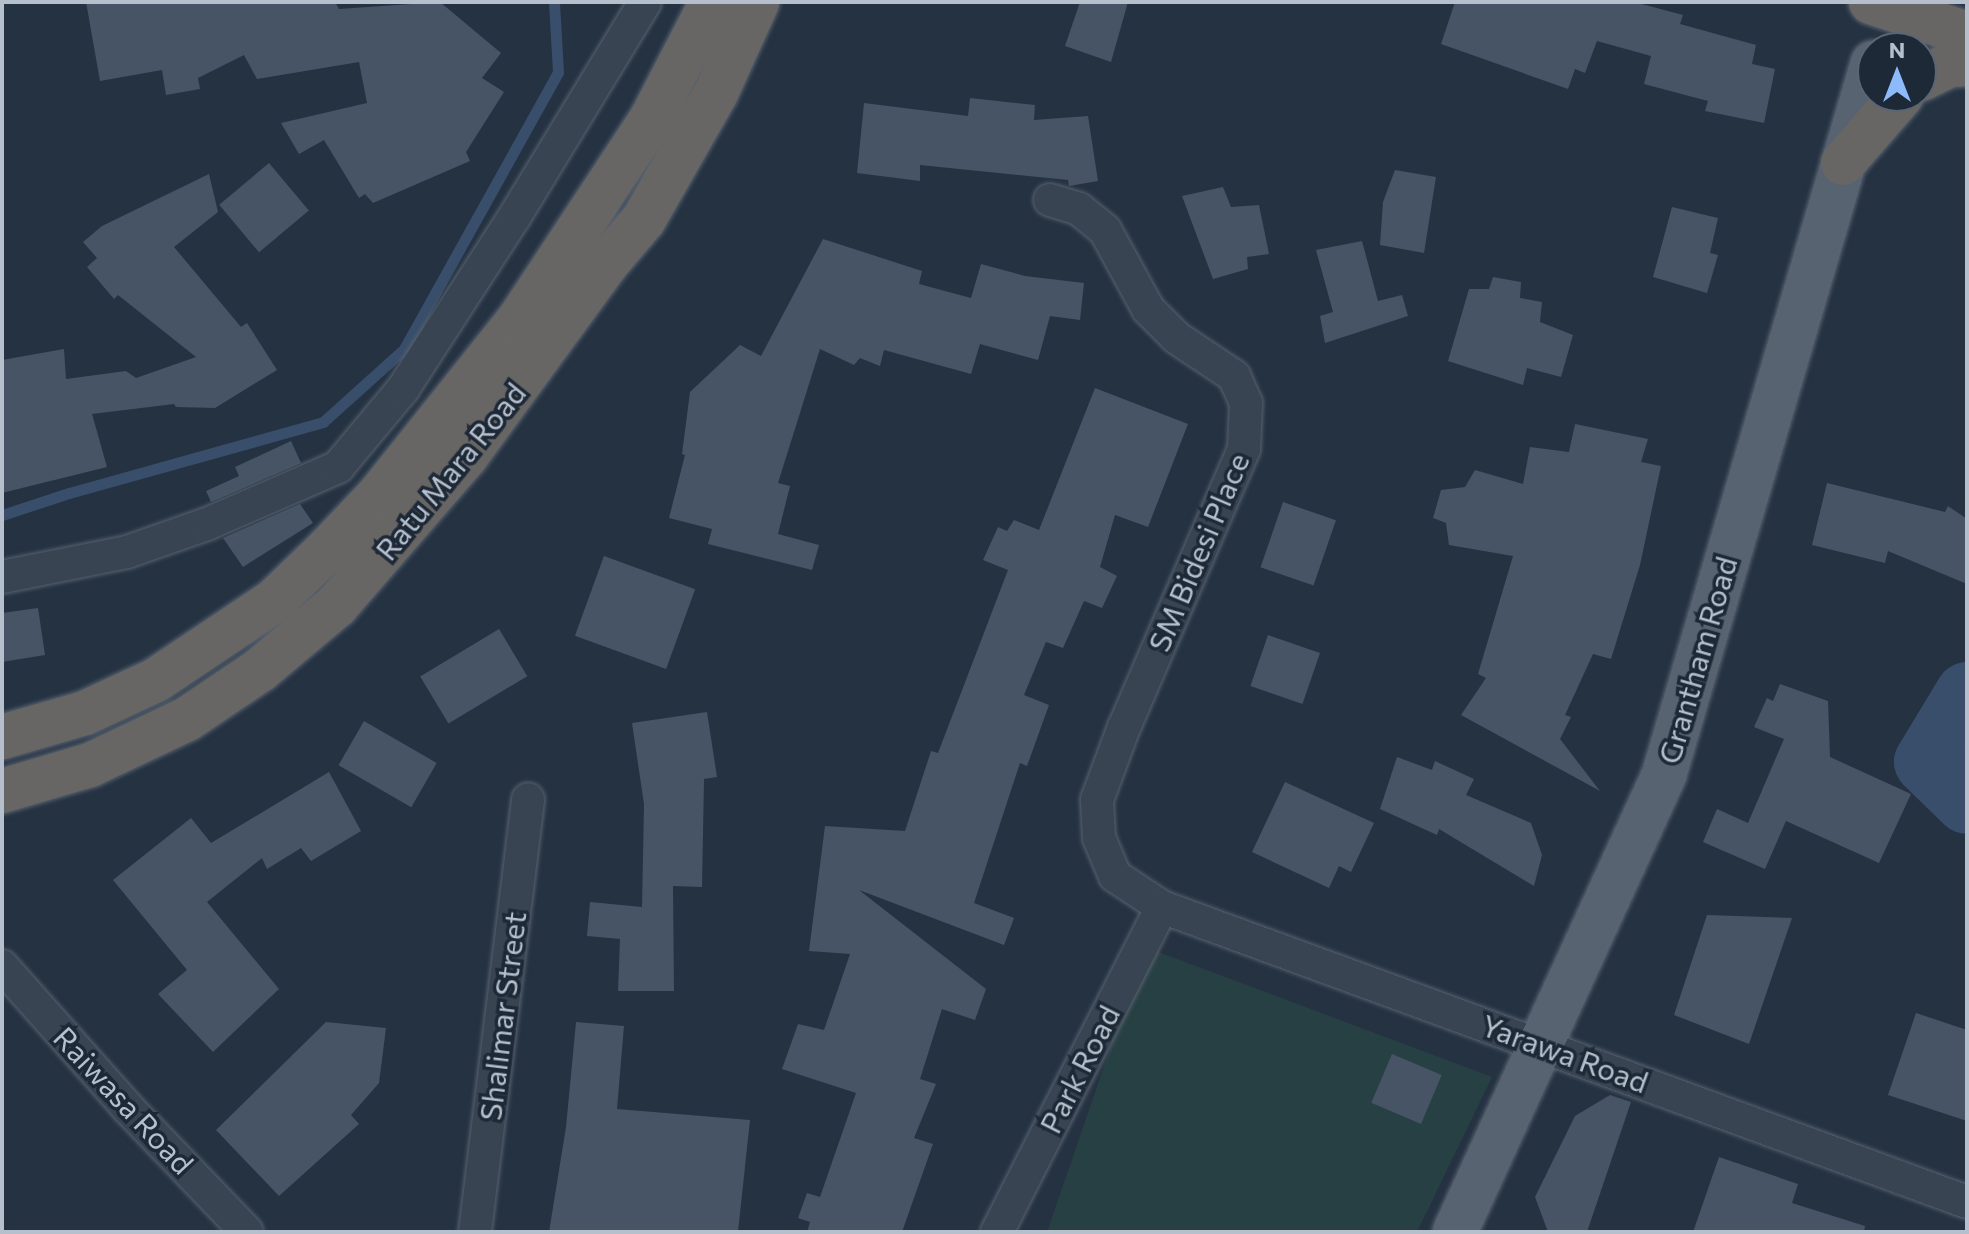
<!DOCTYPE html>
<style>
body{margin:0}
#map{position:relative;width:1969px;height:1234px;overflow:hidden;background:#253242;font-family:Commissioner,sans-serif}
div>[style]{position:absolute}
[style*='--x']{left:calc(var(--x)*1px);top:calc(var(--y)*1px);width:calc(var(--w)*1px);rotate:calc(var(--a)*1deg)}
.green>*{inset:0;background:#274043}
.stream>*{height:11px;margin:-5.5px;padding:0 5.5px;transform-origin:5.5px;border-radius:5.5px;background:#384e6a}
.river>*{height:64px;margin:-32px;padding:0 32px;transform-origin:32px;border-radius:32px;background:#384e6a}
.building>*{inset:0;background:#465466;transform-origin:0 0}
.roads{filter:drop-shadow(0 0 2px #57626f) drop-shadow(0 0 2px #57626f)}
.minor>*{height:32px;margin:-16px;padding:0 16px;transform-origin:16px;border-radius:16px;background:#394452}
.primary>*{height:44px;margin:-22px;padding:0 22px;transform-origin:22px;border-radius:22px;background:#576371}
.trunk>*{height:44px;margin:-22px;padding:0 22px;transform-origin:22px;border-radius:22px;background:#686664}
span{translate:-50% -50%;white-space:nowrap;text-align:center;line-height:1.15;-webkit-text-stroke:7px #1e2937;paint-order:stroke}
.street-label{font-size:30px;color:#b6bfcc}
.frame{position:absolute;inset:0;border:4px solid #b6bfcc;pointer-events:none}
.north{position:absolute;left:1857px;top:32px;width:80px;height:80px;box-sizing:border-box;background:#1e2937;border:2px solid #5b6573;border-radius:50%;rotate:0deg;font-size:22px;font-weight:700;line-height:32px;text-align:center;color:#b6bfcc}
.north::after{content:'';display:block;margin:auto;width:28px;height:36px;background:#8cbafb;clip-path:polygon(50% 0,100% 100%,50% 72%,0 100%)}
</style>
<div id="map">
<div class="green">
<div style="clip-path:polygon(1145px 947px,1492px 1077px,1417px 1232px,1047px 1232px)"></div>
</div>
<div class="stream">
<div style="--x:2;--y:515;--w:71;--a:-18.2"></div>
<div style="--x:69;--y:493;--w:264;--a:-15.6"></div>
<div style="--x:323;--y:422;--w:109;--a:-42"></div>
<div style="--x:404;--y:349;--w:317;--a:-60.9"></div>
<div style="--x:558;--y:72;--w:70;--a:-93.3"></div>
</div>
<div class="river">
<div style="--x:1967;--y:694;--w:79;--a:121.1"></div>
<div style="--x:1926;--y:762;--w:57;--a:44.3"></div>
</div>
<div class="building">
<div style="clip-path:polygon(86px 2px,335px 2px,339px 9px,440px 2px,501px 53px,482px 78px,504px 92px,466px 152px,470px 161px,373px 203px,365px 194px,359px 198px,324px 140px,299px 154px,281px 123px,367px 103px,359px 62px,257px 79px,244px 55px,198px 78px,200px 89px,166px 95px,162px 70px,100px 81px)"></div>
<div style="clip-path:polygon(1080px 2px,1128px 2px,1111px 62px,1065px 46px)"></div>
<div style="clip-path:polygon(1455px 2px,1634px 2px,1683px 15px,1680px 24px,1756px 45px,1752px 64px,1775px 69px,1764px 123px,1705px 111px,1708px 101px,1644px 84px,1651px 56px,1597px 41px,1585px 73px,1575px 69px,1568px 89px,1441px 44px)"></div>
<div style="clip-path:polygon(970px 98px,1035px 105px,1034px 120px,1088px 116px,1098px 181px,1069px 186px,1068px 180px,920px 165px,920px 181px,857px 173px,864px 103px,968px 116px)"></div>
<div style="left:269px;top:163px;width:62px;height:65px;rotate:50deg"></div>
<div style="clip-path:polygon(1395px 170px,1436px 177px,1424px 253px,1380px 245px,1383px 202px)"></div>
<div style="clip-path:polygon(209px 174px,218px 212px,174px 247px,241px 327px,247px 323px,277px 370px,215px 408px,176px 407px,174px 404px,92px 414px,107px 467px,2px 493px,2px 360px,64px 349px,66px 379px,126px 371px,136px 378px,196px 357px,118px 295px,114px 299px,87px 267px,97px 258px,83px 242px,102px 226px)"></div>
<div style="clip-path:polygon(1223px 187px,1231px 207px,1259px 205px,1269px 254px,1247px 257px,1248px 269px,1213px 279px,1182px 196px)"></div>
<div style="clip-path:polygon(1672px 207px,1718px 218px,1710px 253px,1718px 255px,1707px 293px,1653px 277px)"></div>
<div style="clip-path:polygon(823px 239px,922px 271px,919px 284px,971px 298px,981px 264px,1025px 276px,1084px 283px,1080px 320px,1050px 316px,1038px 360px,980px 344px,971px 374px,884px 350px,880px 366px,860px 358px,854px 365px,820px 349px,778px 483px,790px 486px,778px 534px,819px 545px,812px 570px,708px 544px,712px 529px,669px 518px,685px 455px,682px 454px,690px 392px,740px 345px,761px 356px)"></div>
<div style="clip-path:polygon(1362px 241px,1378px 301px,1402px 295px,1408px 316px,1325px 343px,1320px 316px,1333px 312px,1316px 250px)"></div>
<div style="clip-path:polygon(1493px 277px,1521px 282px,1520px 298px,1542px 302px,1540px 322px,1573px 335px,1561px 377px,1527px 368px,1523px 385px,1448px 361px,1469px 289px,1489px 289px)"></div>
<div style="clip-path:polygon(1095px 388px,1188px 424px,1148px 527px,1115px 515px,1100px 567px,1117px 576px,1102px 608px,1084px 601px,1063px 648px,1046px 642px,1024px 695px,1049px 705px,1027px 766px,1020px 763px,974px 903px,1014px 918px,1004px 945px,859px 890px,986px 989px,975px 1020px,942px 1009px,920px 1079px,936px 1084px,914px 1138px,933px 1144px,902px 1232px,807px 1232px,810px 1222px,798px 1218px,807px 1193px,820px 1197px,856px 1093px,782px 1069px,798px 1024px,824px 1030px,850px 954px,809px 951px,825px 826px,905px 831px,931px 751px,938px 753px,1008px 570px,983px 560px,998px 527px,1007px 531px,1014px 520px,1039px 530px)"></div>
<div style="clip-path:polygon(1575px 424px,1648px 439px,1641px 462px,1661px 466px,1640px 565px,1611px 659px,1593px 654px,1565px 715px,1571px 717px,1560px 739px,1600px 791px,1461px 715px,1486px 678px,1478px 674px,1513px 556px,1449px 545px,1446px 523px,1433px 518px,1441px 490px,1465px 487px,1475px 470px,1523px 484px,1530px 447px,1569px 452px)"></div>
<div style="clip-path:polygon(291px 441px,301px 463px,211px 502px,206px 491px,239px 476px,235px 467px)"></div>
<div style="clip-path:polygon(1827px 483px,1945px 512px,1948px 506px,1967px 519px,1967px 584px,1888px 551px,1885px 563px,1812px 545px)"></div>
<div style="left:1283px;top:502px;width:56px;height:69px;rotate:19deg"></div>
<div style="clip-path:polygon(300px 504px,313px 523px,243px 567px,223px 538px)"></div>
<div style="left:604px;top:556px;width:97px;height:85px;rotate:20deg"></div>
<div style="clip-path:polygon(38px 608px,45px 655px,2px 662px,2px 613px)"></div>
<div style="left:499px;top:629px;width:55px;height:92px;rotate:59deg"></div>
<div style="left:1268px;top:635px;width:55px;height:54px;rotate:19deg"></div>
<div style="clip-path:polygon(1780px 684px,1828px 701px,1830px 757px,1911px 794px,1879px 863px,1786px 821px,1765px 869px,1703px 842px,1717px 809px,1748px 823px,1784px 739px,1754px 727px,1767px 698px,1773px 701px)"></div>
<div style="clip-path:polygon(707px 712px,717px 777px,704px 779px,702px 887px,673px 886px,674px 991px,618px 991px,620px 939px,587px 936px,590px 902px,642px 907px,644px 804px,632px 723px)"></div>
<div style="left:364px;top:721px;width:84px;height:51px;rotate:30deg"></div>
<div style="clip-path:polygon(1397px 757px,1432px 770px,1435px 761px,1474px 779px,1466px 795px,1531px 823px,1542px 855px,1534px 886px,1439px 829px,1437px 835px,1380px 809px)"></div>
<div style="clip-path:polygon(329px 772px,361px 831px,311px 861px,301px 848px,267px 869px,262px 858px,207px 902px,279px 989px,213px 1052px,158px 994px,187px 970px,113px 880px,191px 818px,211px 843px)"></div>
<div style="clip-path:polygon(1285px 782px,1374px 823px,1351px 872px,1339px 866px,1329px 888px,1252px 852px)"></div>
<div style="clip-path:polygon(1707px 915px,1792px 918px,1749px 1044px,1674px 1015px)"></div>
<div style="clip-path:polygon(1916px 1013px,1967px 1030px,1967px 1121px,1888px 1095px)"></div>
<div style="clip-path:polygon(326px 1022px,386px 1028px,379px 1083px,351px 1115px,359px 1124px,279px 1196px,216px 1130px)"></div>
<div style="clip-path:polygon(576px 1022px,624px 1026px,617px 1109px,750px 1120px,738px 1232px,549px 1232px,566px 1127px)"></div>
<div style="left:1392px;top:1054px;width:54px;height:53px;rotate:23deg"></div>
<div style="clip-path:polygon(1610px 1095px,1631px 1102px,1587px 1232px,1548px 1232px,1535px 1197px,1575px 1116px)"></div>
<div style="clip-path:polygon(1719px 1157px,1798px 1184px,1792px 1203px,1865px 1226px,1864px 1232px,1693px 1232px)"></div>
</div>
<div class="roads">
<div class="minor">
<div style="--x:1050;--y:200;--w:30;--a:17"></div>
<div style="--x:1079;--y:209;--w:33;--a:39"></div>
<div style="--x:1105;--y:230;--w:90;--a:61.4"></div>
<div style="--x:1148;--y:309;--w:41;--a:45"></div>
<div style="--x:1177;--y:338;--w:69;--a:33.7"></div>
<div style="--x:1234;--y:376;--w:30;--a:66"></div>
<div style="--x:1246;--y:403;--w:46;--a:92.5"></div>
<div style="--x:1244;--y:449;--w:303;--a:113.3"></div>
<div style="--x:1124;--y:727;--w:78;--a:110.3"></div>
<div style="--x:1097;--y:800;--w:38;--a:87"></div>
<div style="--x:1099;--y:838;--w:41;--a:67.2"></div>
<div style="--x:1115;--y:876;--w:56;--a:33.4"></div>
<div style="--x:1162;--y:907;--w:857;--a:20.13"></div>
<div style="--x:2;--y:577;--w:127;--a:-11.3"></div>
<div style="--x:127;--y:552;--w:85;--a:-19.3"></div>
<div style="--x:207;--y:524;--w:143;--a:-23.5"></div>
<div style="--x:338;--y:467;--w:102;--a:-50.2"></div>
<div style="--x:403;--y:389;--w:206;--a:-57.1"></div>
<div style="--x:515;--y:216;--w:250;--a:-58.7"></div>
<div style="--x:2;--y:966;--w:188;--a:48.4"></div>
<div style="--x:127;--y:1107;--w:173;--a:46.2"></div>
<div style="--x:475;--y:1232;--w:436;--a:-83"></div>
<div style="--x:997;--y:1232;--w:364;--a:-63.1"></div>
</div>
<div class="primary">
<div style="--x:1455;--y:1232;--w:503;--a:-65.42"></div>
<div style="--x:1664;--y:775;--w:742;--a:-73.64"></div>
</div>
<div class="trunk">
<div style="--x:1871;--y:2;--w:101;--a:18.4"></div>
<div style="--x:1921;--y:79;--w:32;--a:-26"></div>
<div style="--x:1950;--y:65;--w:17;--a:-3"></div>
<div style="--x:1843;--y:163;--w:89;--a:-49.1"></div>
<div style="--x:2;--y:737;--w:86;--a:-16.1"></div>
<div style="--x:85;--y:713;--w:78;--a:-24.9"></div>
<div style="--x:156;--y:680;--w:142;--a:-33.8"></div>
<div style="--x:274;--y:601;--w:76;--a:-43.9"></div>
<div style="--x:329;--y:548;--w:74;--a:-46.6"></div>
<div style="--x:380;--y:494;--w:223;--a:-51.4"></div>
<div style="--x:519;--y:320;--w:240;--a:-56.6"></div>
<div style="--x:651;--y:120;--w:133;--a:-62.7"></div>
<div style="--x:2;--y:791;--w:92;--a:-16.5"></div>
<div style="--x:90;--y:765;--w:107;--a:-25.4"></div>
<div style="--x:187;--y:719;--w:89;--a:-34"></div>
<div style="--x:261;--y:669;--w:99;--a:-40.1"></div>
<div style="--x:337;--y:605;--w:197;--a:-49.1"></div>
<div style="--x:466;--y:456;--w:238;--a:-53.9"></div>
<div style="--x:606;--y:264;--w:59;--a:-49.8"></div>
<div style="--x:644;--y:219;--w:145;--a:-60.3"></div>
<div style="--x:716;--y:93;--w:100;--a:-65.7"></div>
</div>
</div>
<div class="street-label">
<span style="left:450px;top:471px;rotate:-51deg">Ratu Mara Road</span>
<span style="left:1198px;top:552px;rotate:-67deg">SM Bidesi Place</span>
<span style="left:1697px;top:660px;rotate:-74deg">Grantham Road</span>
<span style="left:502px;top:1016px;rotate:-83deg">Shalimar Street</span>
<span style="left:1565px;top:1053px;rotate:20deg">Yarawa Road</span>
<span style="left:1079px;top:1069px;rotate:-63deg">Park Road</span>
<span style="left:124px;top:1100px;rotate:47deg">Raiwasa Road</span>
</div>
<div class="frame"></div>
<div class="north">N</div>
</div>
